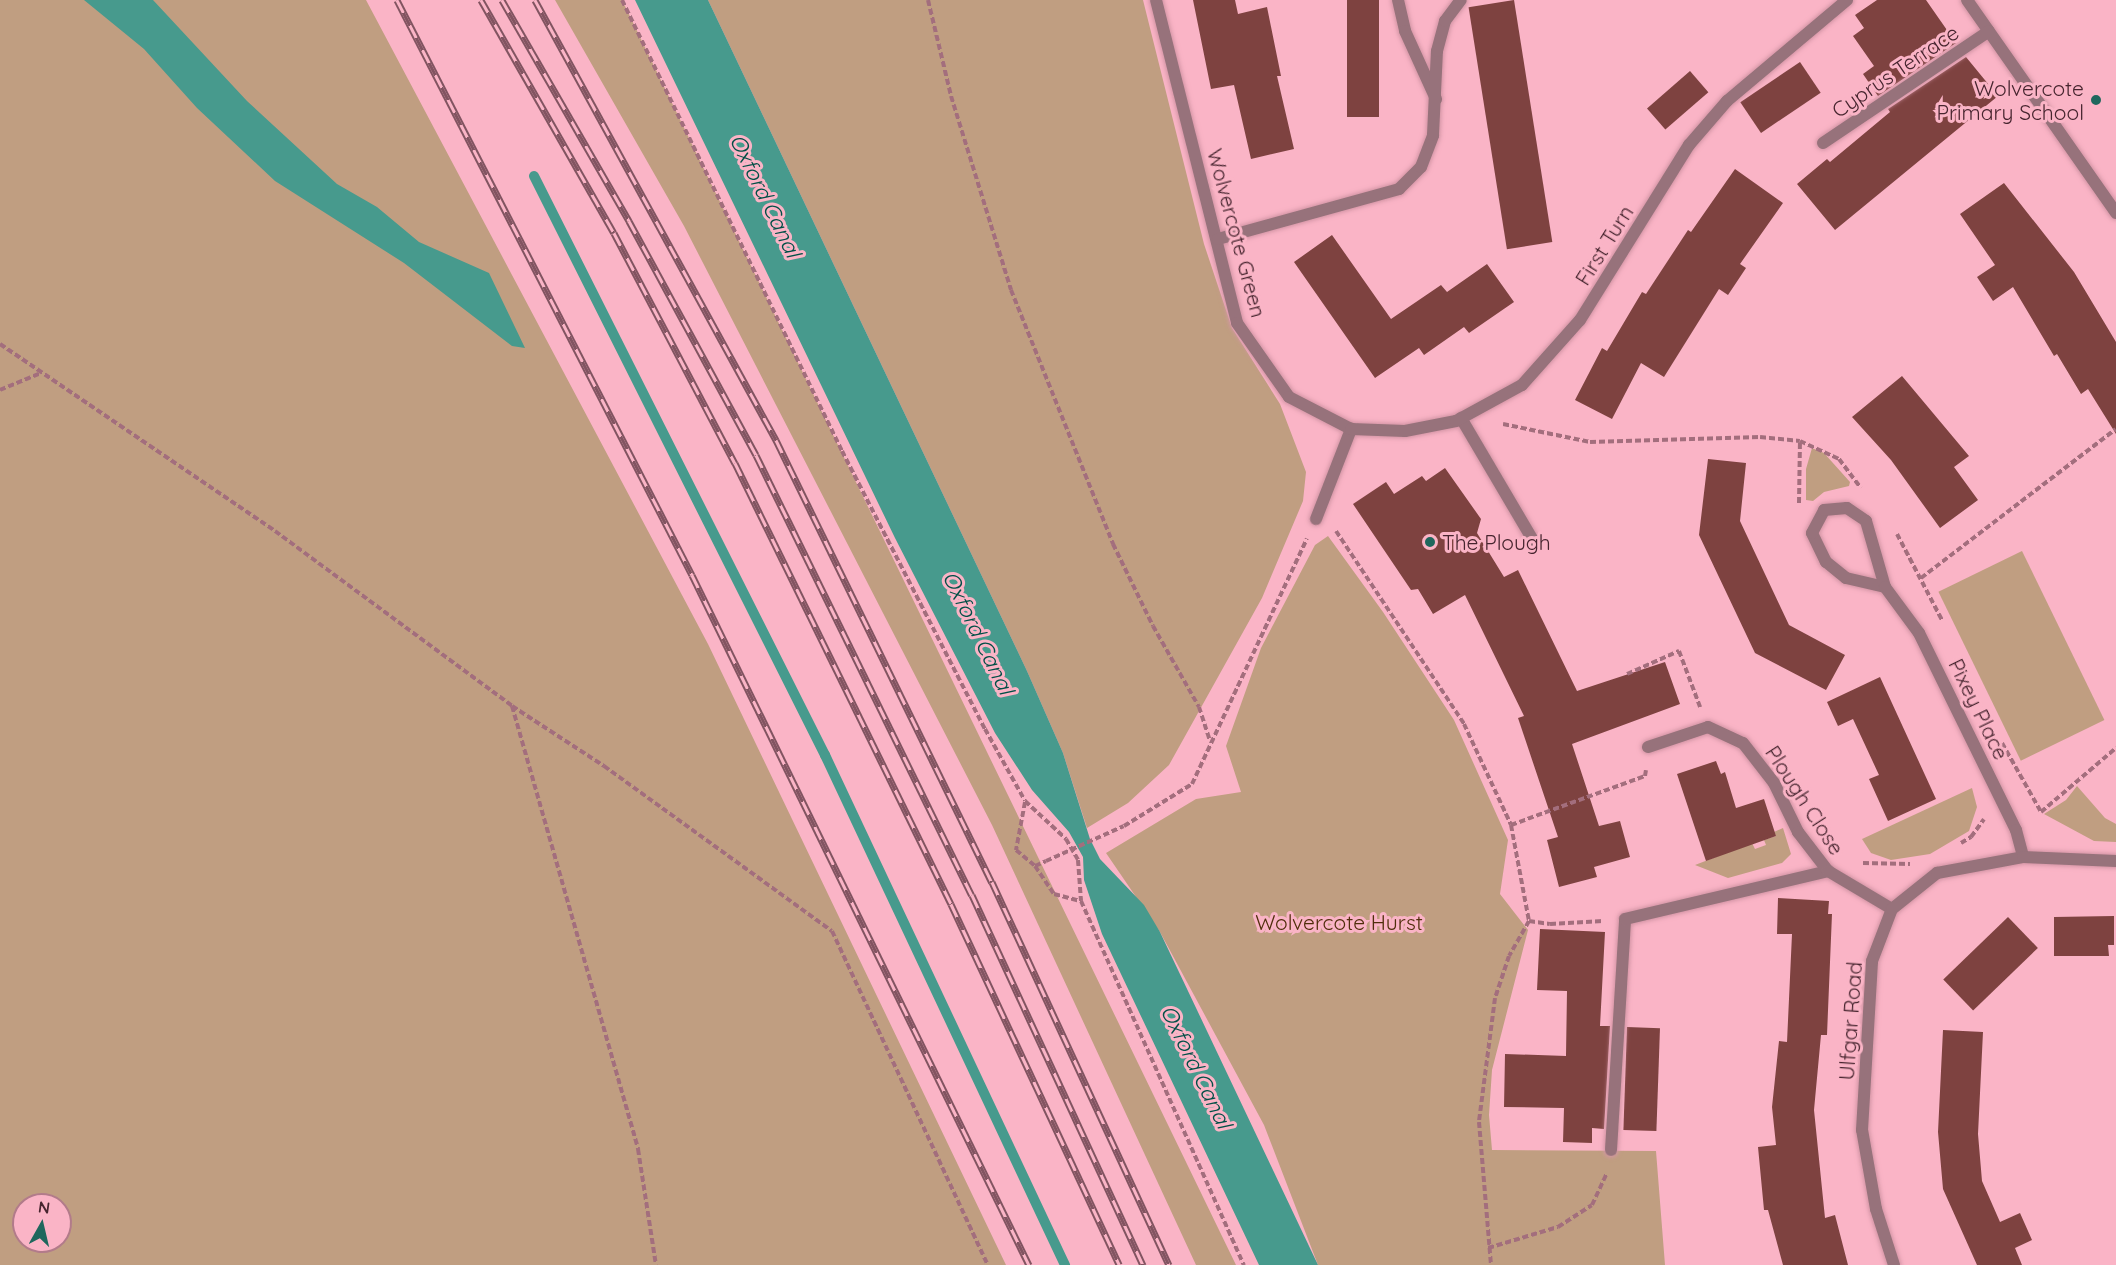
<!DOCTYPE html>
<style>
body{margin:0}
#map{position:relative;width:2116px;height:1265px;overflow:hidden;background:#fab4c6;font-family:Quicksand,sans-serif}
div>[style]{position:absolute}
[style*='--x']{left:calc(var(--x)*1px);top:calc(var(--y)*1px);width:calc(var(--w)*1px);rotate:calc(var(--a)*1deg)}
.green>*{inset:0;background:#c09e81;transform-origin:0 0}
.water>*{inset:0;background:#479a8d}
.stream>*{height:10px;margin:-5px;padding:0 5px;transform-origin:5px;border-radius:5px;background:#479a8d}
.building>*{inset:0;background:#7e4240;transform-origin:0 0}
.path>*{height:4px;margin-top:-2px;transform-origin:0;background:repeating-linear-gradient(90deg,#a36e7d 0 6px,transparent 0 9px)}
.roads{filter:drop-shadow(0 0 2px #d395a5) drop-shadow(0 0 2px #d395a5)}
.lane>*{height:12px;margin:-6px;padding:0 6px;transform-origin:6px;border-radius:6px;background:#97727b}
.street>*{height:12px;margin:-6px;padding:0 6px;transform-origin:6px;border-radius:6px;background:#97727b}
.rail>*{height:7px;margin-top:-3.5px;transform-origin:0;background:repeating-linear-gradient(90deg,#fab4c6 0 14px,#825461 0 28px);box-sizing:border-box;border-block:2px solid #825461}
.path-bridge>*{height:4px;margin-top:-2px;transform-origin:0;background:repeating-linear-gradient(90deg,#a36e7d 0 6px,transparent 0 9px)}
.dots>*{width:16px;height:16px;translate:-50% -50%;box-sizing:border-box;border:3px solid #fab4c6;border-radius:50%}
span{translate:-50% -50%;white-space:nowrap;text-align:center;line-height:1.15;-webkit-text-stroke:6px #fab4c6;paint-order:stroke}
.street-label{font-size:21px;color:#47252f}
.poi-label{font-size:21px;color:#47252f}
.right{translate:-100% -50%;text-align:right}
.left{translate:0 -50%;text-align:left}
.park-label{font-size:21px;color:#502e0b}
.water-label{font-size:22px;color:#014f46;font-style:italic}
.north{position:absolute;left:12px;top:1193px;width:60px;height:60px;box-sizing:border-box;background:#fab4c6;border:2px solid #b27b8a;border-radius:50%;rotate:8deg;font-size:16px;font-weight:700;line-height:24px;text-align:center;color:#47252f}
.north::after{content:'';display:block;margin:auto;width:21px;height:27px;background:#1f675d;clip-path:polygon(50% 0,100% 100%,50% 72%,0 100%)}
</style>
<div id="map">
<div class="green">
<div style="clip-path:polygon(evenodd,0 0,366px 0,708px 644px,1006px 1265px,0 1265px,0 0,24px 1205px,60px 1205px,60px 1241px,24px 1241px,24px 1205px)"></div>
<div style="clip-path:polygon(555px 0,622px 0,1236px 1265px,1196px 1265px,992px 825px,684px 226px)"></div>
<div style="clip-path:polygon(708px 0,1143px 0,1204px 244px,1232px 328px,1280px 404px,1306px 472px,1303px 501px,1262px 598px,1169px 765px,1128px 803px,1087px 828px,1063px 753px,1027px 671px)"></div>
<div style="clip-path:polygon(1812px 448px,1824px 453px,1850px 482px,1849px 486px,1824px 492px,1813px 501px,1806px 500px,1806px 469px)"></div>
<div style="clip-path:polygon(1328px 536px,1383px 612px,1454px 720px,1508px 840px,1500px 894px,1528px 930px,1492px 1070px,1489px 1115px,1492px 1150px,1656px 1151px,1665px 1265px,1318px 1265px,1264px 1125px,1160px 932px,1106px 853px,1196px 799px,1241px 792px,1226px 746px,1261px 648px,1315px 545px)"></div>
<div style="left:2022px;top:551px;width:188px;height:93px;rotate:64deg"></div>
<div style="clip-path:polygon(2077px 786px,2105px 818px,2116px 824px,2116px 842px,2094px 841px,2044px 814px,2066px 800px)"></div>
<div style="clip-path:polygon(1972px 788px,1977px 807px,1969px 831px,1930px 854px,1891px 860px,1871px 853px,1862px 839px)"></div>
<div style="clip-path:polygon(1783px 828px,1791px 854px,1782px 863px,1728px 878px,1695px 865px,1752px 843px,1755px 849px,1766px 845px,1764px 840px,1776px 836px,1774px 832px)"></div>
</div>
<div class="water">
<div style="clip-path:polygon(84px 0,153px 0,247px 101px,337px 184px,377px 207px,419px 242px,489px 273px,525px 348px,512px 346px,404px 263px,275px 181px,197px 108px,144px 49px)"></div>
<div style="clip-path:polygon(635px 0,708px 0,1027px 671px,1063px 753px,1090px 839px,1100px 859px,1144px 905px,1160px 932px,1318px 1265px,1259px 1265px,1102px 934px,1084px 880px,1083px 857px,1069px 832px,1032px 790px,995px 733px,895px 538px)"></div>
</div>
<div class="stream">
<div style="--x:534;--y:176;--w:648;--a:63.32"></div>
<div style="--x:825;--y:755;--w:564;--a:64.8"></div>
</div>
<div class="building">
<div style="clip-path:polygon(1193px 0,1235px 0,1238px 14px,1267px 7px,1281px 76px,1277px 76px,1294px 149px,1251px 159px,1234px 85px,1211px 89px)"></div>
<div style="left:1347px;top:0;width:32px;height:117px"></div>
<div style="left:1514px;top:0;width:245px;height:46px;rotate:81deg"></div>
<div style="clip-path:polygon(1877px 0,1926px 0,1956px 43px,1878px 96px,1863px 74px,1874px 66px,1853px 36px,1864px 28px,1855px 15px)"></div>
<div style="clip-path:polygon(1966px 57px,1998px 96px,1835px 230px,1797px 184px,1827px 159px,1830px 162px,1890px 112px,1888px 109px)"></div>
<div style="left:1800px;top:62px;width:37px;height:72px;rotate:56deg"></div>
<div style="left:1690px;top:71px;width:28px;height:57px;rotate:49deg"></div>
<div style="clip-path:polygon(1735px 169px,1783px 203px,1740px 264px,1746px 268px,1728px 295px,1719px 289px,1664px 377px,1641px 363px,1612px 419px,1575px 400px,1602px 348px,1607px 351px,1642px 292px,1646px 294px,1688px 230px,1691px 232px)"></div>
<div style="clip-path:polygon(2004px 183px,2074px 272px,2116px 342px,2116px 434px,2088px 389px,2081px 394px,2057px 354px,2054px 356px,2013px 287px,1993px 301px,1977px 277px,1995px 265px,1960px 214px)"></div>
<div style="clip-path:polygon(1332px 235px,1391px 319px,1441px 285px,1447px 292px,1487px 264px,1514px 302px,1469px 333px,1464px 327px,1424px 355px,1419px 348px,1375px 378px,1294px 262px)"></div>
<div style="clip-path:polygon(1902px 376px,1969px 456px,1954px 467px,1978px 500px,1940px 528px,1891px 460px,1852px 417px)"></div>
<div style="clip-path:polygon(1708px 459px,1746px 463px,1740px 521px,1789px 625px,1845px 655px,1826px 690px,1755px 653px,1699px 535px)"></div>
<div style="clip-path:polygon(1445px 468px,1481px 519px,1477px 533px,1504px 577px,1518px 570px,1577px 691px,1665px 662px,1680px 704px,1572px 744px,1599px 826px,1620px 821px,1630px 857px,1594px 867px,1597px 877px,1559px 887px,1547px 840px,1558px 837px,1518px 718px,1524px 716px,1465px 595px,1433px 614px,1418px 589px,1411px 590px,1353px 504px,1386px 482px,1394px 494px,1422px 476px,1426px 481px)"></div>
<div style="clip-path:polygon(1880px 677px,1936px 799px,1888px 821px,1869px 779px,1879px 775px,1853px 719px,1838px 726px,1827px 702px)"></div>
<div style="clip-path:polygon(1716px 761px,1721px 774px,1725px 772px,1736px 808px,1764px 799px,1776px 836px,1706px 861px,1677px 774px)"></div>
<div style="clip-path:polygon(1778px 898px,1829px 901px,1828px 914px,1832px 914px,1827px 1035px,1821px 1035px,1814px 1110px,1825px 1218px,1835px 1215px,1848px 1265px,1783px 1265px,1768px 1210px,1764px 1210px,1758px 1147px,1776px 1145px,1772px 1107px,1779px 1041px,1787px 1042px,1792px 934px,1777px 934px)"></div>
<div style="clip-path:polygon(2114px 916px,2114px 945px,2108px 945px,2109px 956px,2054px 956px,2054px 917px)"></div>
<div style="left:2008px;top:917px;width:43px;height:90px;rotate:46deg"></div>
<div style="clip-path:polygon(1540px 929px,1605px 932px,1600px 1026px,1610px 1026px,1604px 1129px,1592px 1128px,1592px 1143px,1563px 1142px,1564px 1108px,1504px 1107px,1505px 1054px,1566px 1056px,1567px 991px,1537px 990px)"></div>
<div style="left:1627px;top:1027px;width:33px;height:103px;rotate:2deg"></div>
<div style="clip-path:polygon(1943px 1030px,1983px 1032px,1978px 1134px,1982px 1181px,2000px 1222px,2020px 1213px,2032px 1240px,2015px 1248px,2022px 1265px,1977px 1265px,1943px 1189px,1938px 1132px)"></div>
</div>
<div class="path">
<div style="--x:622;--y:0;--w:502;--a:64"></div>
<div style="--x:842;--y:451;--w:313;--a:62.8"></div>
<div style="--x:985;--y:729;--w:82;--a:60.9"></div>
<div style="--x:1025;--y:801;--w:56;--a:42.8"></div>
<div style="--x:1066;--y:839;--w:24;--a:60"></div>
<div style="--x:1078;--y:860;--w:41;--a:85.8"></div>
<div style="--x:1081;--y:901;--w:399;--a:65.9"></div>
<div style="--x:928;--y:0;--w:99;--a:76.5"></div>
<div style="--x:951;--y:96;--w:203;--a:72.8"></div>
<div style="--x:1011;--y:290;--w:274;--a:68.1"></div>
<div style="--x:1113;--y:544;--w:91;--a:64"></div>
<div style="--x:1153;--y:626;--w:93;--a:60.4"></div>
<div style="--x:1199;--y:707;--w:35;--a:72"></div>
<div style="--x:0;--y:344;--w:333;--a:34.2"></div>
<div style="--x:275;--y:531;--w:295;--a:36.4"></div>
<div style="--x:512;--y:706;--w:110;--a:33.1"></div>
<div style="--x:604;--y:766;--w:281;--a:35.9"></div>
<div style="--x:832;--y:931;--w:369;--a:65"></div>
<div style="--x:0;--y:390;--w:44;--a:-22.5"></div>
<div style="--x:1503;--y:424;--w:89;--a:11.7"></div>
<div style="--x:1590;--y:442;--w:170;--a:-1.7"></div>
<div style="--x:1760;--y:437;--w:40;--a:5.7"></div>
<div style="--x:1800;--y:441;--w:43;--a:24.8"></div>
<div style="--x:1839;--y:459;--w:36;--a:53"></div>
<div style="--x:1799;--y:503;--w:62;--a:-89.1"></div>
<div style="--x:1336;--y:531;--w:232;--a:56.4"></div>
<div style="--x:1464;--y:724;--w:111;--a:65"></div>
<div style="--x:1511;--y:825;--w:98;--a:79.4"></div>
<div style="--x:1529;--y:921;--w:40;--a:119.7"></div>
<div style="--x:1509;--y:956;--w:44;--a:108.4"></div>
<div style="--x:1495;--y:998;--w:125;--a:97.4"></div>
<div style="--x:1479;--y:1122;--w:144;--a:85.2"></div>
<div style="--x:1897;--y:534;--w:97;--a:62.4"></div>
<div style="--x:1921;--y:578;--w:245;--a:-37.4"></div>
<div style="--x:1627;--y:674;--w:57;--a:-23.9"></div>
<div style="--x:1679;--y:651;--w:60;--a:69.4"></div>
<div style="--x:512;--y:706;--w:461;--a:74.1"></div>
<div style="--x:638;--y:1149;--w:117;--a:81.2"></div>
<div style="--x:2002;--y:743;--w:79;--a:60.5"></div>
<div style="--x:2041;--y:812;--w:99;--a:-40.5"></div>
<div style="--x:1025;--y:802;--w:49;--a:100.6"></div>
<div style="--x:1016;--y:850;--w:25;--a:40"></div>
<div style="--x:1035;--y:866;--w:34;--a:56"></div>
<div style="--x:1054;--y:894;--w:28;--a:15"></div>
<div style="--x:1511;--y:825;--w:143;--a:-20.1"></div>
<div style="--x:1645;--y:776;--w:6;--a:-81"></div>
<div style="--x:1124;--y:826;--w:80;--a:-31.7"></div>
<div style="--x:1192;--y:784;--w:271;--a:-64.9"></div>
<div style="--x:1961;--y:843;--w:12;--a:-31"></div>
<div style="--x:1971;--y:837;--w:22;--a:-54"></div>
<div style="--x:1863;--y:863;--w:47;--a:1.2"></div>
<div style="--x:1035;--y:866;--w:12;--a:-24"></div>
<div style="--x:1529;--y:921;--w:21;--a:8"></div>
<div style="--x:1550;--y:924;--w:53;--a:-3.2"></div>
<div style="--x:1488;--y:1248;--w:73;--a:-16.7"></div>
<div style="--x:1558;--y:1227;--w:40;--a:-32.9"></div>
<div style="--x:1592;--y:1205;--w:35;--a:-65"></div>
</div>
<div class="roads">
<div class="lane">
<div style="--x:1398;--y:0;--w:32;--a:77"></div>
<div style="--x:1405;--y:31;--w:75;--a:65.5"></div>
<div style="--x:1461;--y:418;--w:142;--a:59.5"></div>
<div style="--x:1316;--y:519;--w:97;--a:-68.7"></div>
<div style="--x:1611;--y:1150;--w:231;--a:-86.5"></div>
<div style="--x:1625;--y:919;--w:209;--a:-13.3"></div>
</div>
<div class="street">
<div style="--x:1156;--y:0;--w:333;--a:75.9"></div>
<div style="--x:1237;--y:323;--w:90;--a:54.9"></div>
<div style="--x:1289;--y:397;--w:70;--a:27.3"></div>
<div style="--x:1351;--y:429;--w:54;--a:2.1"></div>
<div style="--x:1405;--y:431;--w:52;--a:-11.1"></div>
<div style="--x:1456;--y:421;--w:75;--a:-28.6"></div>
<div style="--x:1522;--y:385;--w:87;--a:-48.3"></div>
<div style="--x:1580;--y:320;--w:206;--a:-58.1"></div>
<div style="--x:1689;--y:145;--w:58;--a:-49.2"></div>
<div style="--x:1727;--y:101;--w:157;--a:-40.1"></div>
<div style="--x:1967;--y:0;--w:260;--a:55"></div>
<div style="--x:1823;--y:143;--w:200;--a:-34"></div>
<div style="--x:1218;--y:239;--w:188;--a:-15.4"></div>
<div style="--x:1399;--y:189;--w:31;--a:-45"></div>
<div style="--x:1421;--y:167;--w:34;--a:-69"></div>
<div style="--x:1433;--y:135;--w:84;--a:-87.3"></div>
<div style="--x:1437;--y:51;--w:31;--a:-75"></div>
<div style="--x:1445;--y:21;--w:26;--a:-53"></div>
<div style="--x:1885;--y:587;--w:40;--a:-167"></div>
<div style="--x:1846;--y:578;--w:26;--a:-141"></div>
<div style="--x:1826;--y:562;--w:32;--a:-116"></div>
<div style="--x:1812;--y:533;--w:26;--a:-62"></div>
<div style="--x:1824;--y:510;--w:23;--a:-5"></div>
<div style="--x:1847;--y:508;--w:23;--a:34"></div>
<div style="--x:1866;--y:521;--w:69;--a:73.9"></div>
<div style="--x:1885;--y:587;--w:57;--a:53.5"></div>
<div style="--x:1919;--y:633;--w:220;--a:63.8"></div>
<div style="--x:2016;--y:830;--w:28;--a:75"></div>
<div style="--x:1648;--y:747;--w:63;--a:-18.4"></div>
<div style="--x:1708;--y:727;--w:38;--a:25"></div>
<div style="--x:1743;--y:743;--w:51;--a:52.2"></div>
<div style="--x:1774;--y:783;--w:55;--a:63.9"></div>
<div style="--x:1798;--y:832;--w:49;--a:52.4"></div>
<div style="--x:1828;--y:871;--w:74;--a:30.7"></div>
<div style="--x:1894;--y:1265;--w:59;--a:-107.8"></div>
<div style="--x:1876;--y:1209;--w:80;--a:-100"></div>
<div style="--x:1862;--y:1130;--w:169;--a:-86.6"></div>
<div style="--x:1872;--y:961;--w:56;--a:-69"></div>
<div style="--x:1892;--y:909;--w:58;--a:-38.7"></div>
<div style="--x:1937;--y:873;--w:87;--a:-10.5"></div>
<div style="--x:2023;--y:857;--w:93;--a:2.5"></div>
</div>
</div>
<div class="rail">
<div style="--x:397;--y:0;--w:646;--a:62.84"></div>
<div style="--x:692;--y:575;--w:768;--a:63.97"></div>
<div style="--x:481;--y:0;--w:268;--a:60.3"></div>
<div style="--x:614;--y:233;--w:260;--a:62.3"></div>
<div style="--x:735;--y:463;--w:491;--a:63.9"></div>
<div style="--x:951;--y:904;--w:398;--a:65"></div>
<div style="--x:502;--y:0;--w:255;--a:60.1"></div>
<div style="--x:629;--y:221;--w:266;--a:61.5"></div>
<div style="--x:756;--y:455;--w:490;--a:63.9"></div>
<div style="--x:972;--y:895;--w:408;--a:65.2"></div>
<div style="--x:535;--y:0;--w:502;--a:61.29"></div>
<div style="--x:776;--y:440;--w:492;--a:64"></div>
<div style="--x:992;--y:882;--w:422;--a:65.2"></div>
</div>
<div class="path-bridge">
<div style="--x:1046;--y:861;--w:85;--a:-24.2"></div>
</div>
<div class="dots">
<div style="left:2096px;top:100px;background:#1f675d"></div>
<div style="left:1430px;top:542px;background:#1f675d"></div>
</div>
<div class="street-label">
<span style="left:1895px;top:71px;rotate:-34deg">Cyprus Terrace</span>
<span style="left:1237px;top:233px;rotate:75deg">Wolvercote Green</span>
<span style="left:1604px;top:245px;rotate:-58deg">First Turn</span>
<span style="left:1979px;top:709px;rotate:64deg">Pixey Place</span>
<span style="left:1805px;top:800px;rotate:57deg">Plough Close</span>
<span style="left:1850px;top:1021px;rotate:-86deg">Ulfgar Road</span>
</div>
<div class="poi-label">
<span class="right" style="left:2084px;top:100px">Wolvercote<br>Primary School</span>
<span class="left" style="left:1442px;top:542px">The Plough</span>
</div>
<div class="park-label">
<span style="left:1339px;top:922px">Wolvercote Hurst</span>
</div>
<div class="water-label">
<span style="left:765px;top:196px;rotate:64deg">Oxford Canal</span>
<span style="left:978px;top:633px;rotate:64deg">Oxford Canal</span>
<span style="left:1196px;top:1067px;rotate:64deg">Oxford Canal</span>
</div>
<div class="north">N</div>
</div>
